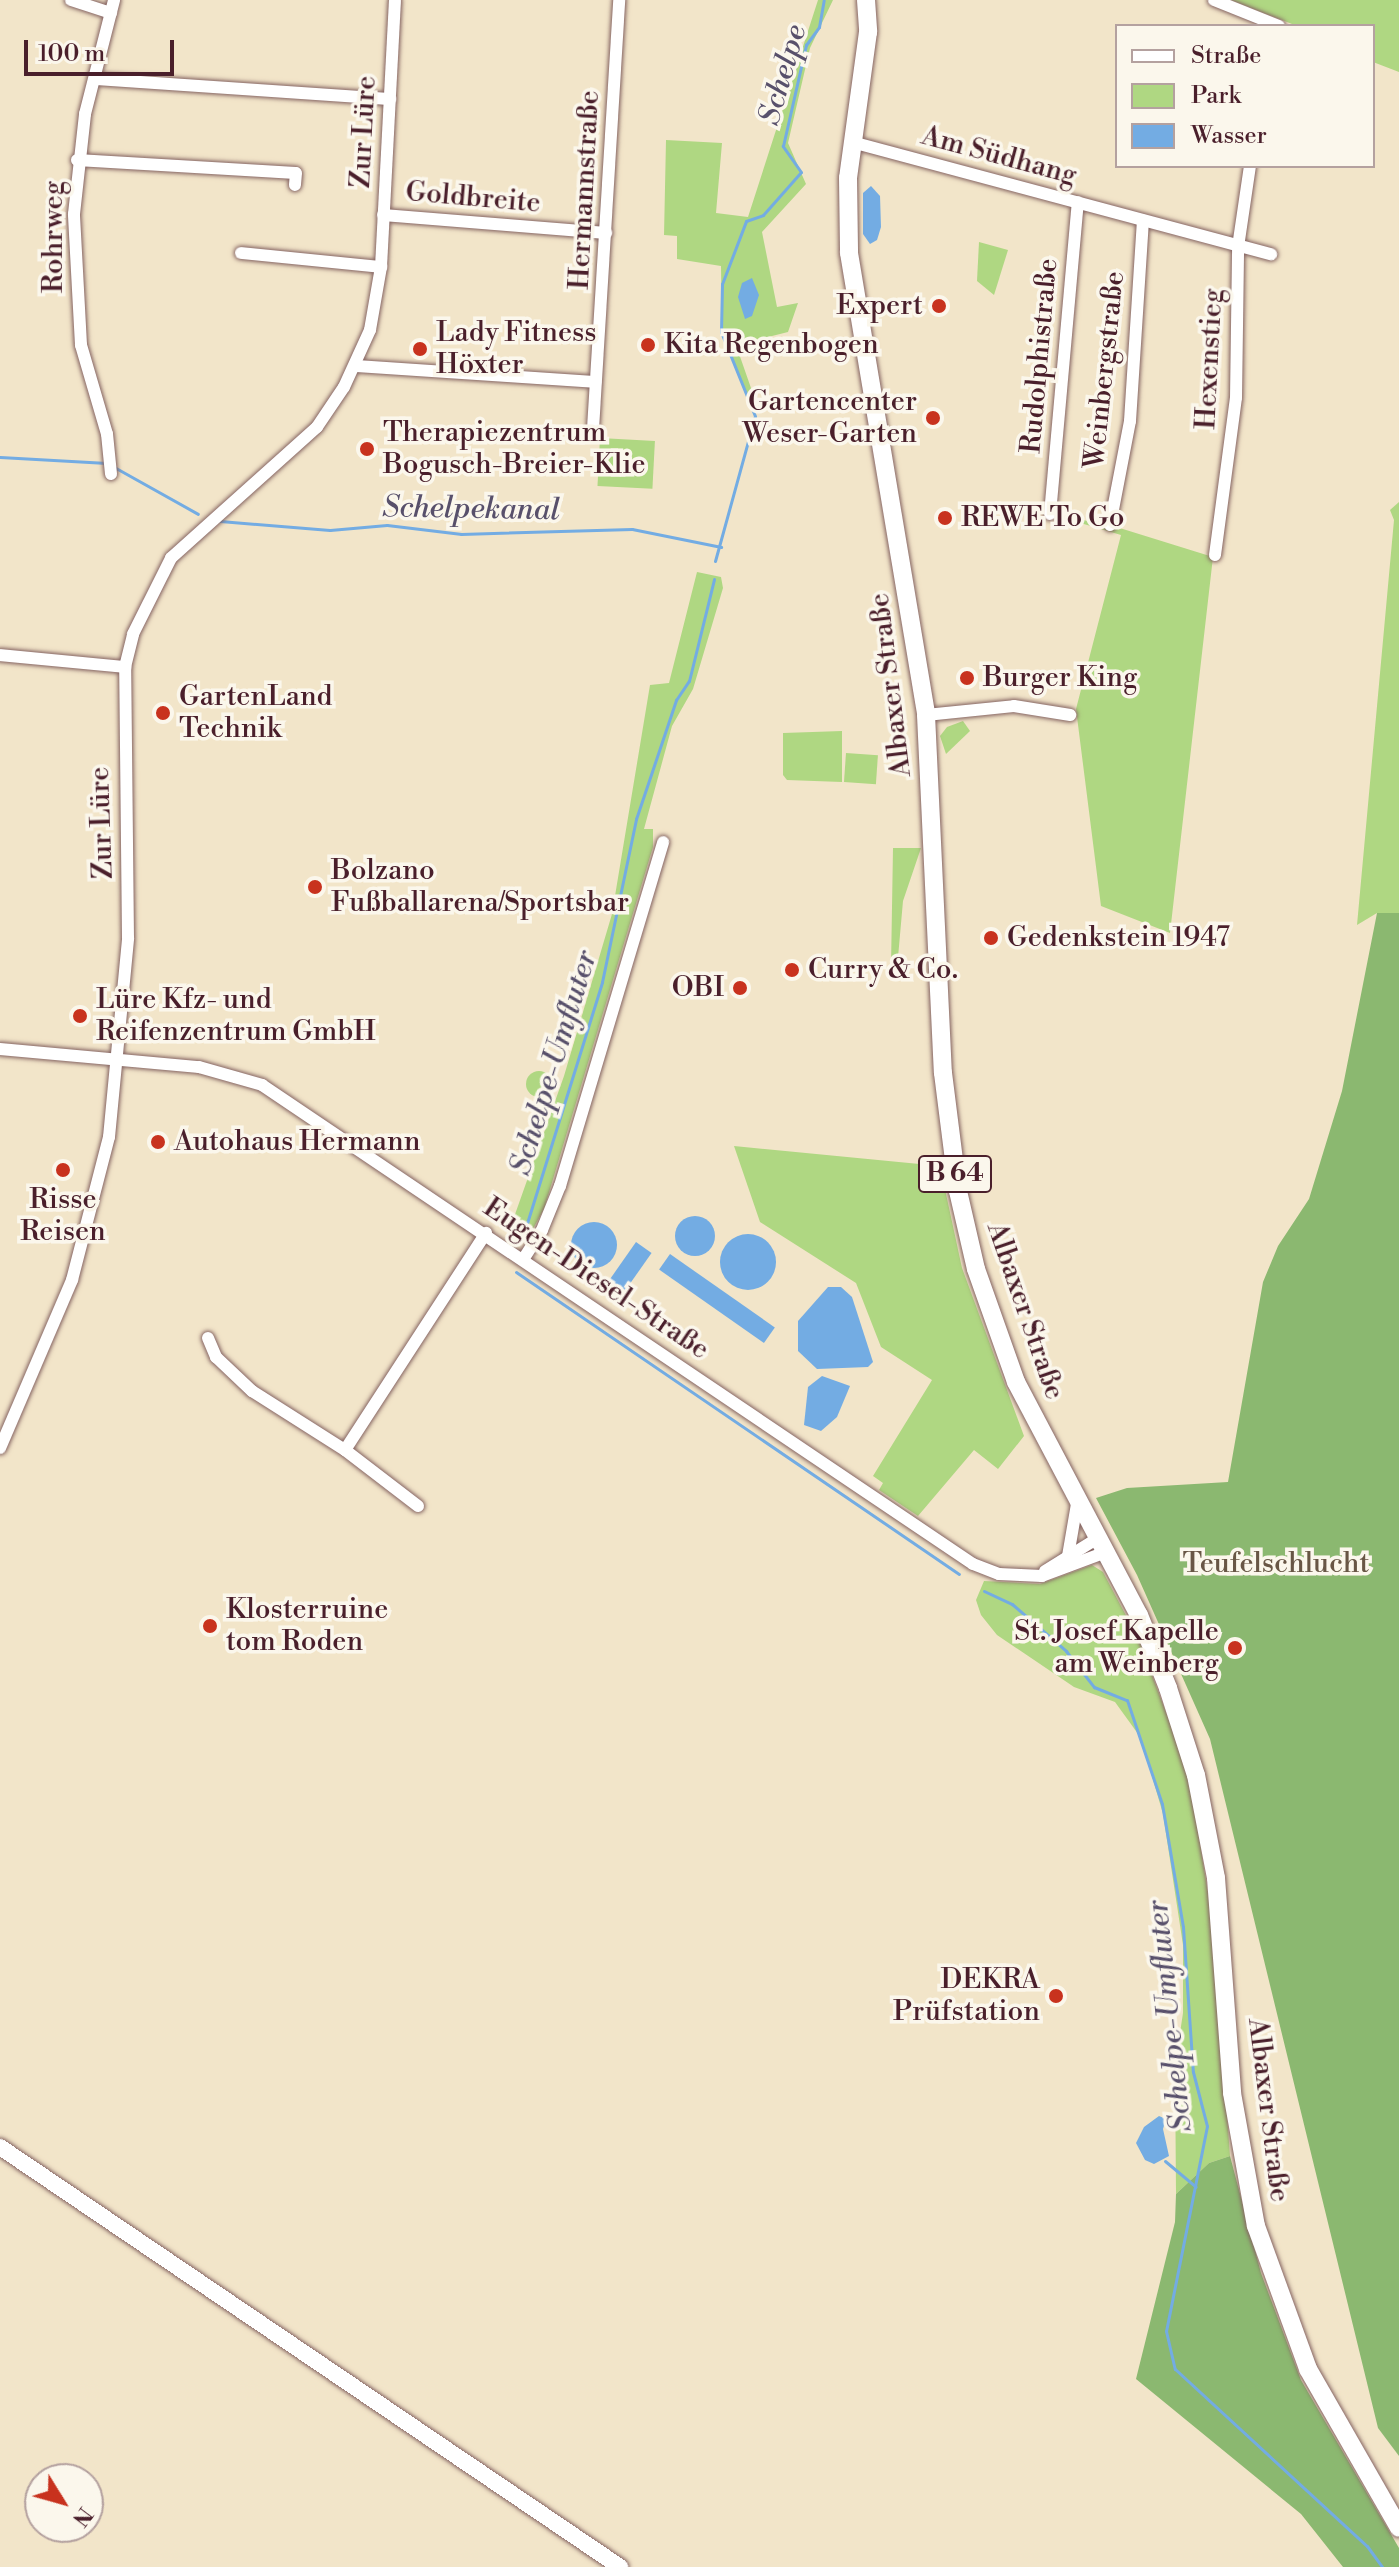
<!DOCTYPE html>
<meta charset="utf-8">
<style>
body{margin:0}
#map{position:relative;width:1399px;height:2567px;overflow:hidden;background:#f2e5c9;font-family:"Libre Bodoni",serif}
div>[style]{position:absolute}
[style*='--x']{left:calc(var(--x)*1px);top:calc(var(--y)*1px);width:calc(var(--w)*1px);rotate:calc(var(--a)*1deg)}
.green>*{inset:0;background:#afd782;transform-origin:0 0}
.round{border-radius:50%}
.forest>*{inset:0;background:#8bb870}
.water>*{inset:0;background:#73ace3;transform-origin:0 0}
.stream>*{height:3px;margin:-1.5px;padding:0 1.5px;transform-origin:1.5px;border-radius:1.5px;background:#73ace3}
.roads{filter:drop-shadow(0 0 2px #856462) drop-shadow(0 0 2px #856462)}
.street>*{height:12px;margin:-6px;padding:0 6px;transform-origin:6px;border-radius:6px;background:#fff}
.secondary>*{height:16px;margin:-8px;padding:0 8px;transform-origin:8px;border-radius:8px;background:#fff}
.primary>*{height:18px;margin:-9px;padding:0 9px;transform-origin:9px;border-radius:9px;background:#fff}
.dots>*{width:22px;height:22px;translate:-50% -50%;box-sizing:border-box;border:4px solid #fbf7ec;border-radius:50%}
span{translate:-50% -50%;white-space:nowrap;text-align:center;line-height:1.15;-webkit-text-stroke:7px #fbf7ec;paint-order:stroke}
.shield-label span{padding:2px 6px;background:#fbf7ec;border:2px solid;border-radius:6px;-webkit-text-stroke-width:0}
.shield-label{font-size:26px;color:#4a1f2b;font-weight:700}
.street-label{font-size:28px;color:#4a1f2b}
.poi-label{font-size:28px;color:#4a1f2b}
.right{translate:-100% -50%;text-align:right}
.left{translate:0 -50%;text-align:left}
.park-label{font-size:28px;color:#685645}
.water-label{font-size:30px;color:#58506b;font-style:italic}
.legend{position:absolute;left:1115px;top:24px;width:260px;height:144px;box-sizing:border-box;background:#fbf7ec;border:2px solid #b4a19f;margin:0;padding:10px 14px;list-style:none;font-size:24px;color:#4a1f2b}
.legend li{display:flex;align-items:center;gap:16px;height:40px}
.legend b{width:40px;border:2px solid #b4a19f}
.north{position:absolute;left:24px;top:2463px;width:80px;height:80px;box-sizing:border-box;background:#fbf7ec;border:2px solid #b4a19f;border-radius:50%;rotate:127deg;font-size:22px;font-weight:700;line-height:32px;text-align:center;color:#4a1f2b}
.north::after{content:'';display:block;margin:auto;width:28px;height:36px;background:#c8321e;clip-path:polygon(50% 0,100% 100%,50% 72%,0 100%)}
.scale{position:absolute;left:24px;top:40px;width:150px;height:36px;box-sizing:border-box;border:4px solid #4a1f2b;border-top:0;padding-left:10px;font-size:24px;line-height:28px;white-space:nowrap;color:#4a1f2b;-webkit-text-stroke:6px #fbf7ec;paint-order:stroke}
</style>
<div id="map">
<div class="green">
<div style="clip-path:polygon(818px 0,833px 0,810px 48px,788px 143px,806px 184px,762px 232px,777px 307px,798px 303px,788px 332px,736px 345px,759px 411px,754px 411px,722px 333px,721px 266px,677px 259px,677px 236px,664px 235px,666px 140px,722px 143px,716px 213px,748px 217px)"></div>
<div style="clip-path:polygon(1231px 0,1399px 0,1399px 72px,1373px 62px,1373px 26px,1297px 26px)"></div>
<div style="clip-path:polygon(979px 242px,1008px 250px,994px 295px,977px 281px)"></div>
<div style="left:600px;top:438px;width:55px;height:48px;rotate:3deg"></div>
<div style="clip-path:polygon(1399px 502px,1399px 913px,1377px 913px,1357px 925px,1394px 520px,1390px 510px)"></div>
<div style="clip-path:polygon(1050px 514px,1110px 525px,1213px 557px,1170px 933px,1101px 906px,1076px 709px,1121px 535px)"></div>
<div style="clip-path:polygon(697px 572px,721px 577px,723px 588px,693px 689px,672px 726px,644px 829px,653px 829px,653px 847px,544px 1209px,529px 1236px,517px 1235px,513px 1220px,564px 1076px,612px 914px,650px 685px,669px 683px)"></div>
<div style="clip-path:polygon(963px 721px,970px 731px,946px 754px,940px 736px,947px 727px)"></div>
<div style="clip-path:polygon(842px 731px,842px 782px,787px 780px,783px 775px,783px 733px)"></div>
<div style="left:846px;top:753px;width:32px;height:29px;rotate:4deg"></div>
<div style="clip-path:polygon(893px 848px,921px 848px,903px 901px,896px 980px,891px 966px)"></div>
<div class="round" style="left:526px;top:1071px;width:26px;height:26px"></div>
<div style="clip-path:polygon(734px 1146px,940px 1166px,962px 1268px,1024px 1436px,998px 1469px,974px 1450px,918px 1516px,879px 1490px,883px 1483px,873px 1476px,932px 1380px,881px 1347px,856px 1283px,760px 1222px)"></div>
<div style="clip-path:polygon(1092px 1565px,1103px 1572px,1139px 1640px,1171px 1726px,1191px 1787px,1213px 1925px,1230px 2156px,1209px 2163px,1176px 2194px,1175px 2066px,1183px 2013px,1183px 1945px,1163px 1814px,1141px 1738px,1115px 1702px,1074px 1687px,997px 1635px,981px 1615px,976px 1600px,984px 1581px,1040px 1584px)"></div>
</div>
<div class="forest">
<div style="clip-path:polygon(1377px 913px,1399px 913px,1399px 2456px,1378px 2428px,1210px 1739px,1137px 1575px,1096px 1498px,1127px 1488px,1228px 1482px,1263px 1282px,1278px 1246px,1309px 1199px,1342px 1091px)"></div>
<div style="clip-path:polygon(1230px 2156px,1261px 2273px,1301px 2380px,1399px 2548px,1399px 2567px,1343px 2567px,1301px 2514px,1136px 2379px,1175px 2222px,1176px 2194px,1209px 2163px)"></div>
</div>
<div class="water">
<div style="clip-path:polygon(871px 186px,880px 196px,881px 227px,877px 240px,870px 244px,863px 234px,863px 193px)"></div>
<div style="clip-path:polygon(752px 278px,759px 295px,752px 316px,745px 319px,738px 297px,742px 283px)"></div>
<div class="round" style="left:675px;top:1216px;width:40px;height:40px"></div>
<div class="round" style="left:571px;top:1222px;width:46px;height:46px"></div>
<div class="round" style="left:720px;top:1234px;width:56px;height:56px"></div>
<div style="left:636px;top:1242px;width:19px;height:46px;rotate:35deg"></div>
<div style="left:670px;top:1254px;width:128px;height:19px;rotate:35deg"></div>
<div style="clip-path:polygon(828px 1287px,841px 1287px,852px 1297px,873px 1362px,868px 1367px,817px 1369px,798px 1351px,798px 1321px)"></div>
<div style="clip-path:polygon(822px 1376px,850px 1386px,837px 1417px,821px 1431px,804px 1425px,808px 1387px)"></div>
<div style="clip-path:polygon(1159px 2116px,1166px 2119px,1163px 2129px,1169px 2156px,1154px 2164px,1145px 2160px,1136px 2143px,1144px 2127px)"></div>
</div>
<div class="stream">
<div style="--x:0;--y:457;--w:107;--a:3.2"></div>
<div style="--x:114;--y:467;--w:96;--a:29.2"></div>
<div style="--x:220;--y:521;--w:110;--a:4.7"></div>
<div style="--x:330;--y:530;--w:57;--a:-5"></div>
<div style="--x:387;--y:525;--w:75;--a:6.9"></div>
<div style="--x:461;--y:534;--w:171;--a:-1.7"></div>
<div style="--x:632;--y:529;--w:91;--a:11.4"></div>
<div style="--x:715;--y:561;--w:150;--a:-74.6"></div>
<div style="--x:755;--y:416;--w:91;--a:-112"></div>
<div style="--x:721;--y:332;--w:48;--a:-88.8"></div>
<div style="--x:722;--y:284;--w:67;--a:-69.1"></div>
<div style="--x:746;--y:221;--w:18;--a:-19"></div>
<div style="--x:763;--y:215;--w:57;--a:-48.5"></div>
<div style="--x:801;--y:172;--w:32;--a:-125"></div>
<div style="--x:783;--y:146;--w:104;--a:-77.2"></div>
<div style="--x:806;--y:45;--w:22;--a:-54"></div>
<div style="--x:819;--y:27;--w:27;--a:-80"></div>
<div style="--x:523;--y:1236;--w:266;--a:-72.7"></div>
<div style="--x:602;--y:982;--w:167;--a:-78.2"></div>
<div style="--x:636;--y:819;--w:126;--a:-71.4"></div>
<div style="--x:676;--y:700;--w:23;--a:-56"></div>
<div style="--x:689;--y:681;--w:105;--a:-76.2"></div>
<div style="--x:516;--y:1272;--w:536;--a:34.28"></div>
<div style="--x:984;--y:1591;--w:31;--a:25"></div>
<div style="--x:1012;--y:1604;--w:72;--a:41"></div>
<div style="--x:1066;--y:1651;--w:46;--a:52.1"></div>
<div style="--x:1094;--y:1687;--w:35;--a:22"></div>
<div style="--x:1127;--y:1700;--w:110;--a:71.4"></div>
<div style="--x:1162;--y:1804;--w:125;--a:80.3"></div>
<div style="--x:1183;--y:1927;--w:145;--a:86.1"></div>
<div style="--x:1193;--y:2072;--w:56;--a:75.5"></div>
<div style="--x:1207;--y:2126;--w:209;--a:101.3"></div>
<div style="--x:1166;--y:2331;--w:39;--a:77"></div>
<div style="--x:1175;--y:2369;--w:261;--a:42.7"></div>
<div style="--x:1367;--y:2546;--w:26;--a:54"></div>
<div style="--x:1165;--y:2161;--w:40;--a:40"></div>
</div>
<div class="roads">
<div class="street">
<div style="--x:71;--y:0;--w:42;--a:18"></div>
<div style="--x:1214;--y:0;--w:70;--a:21.8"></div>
<div style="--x:95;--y:79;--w:296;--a:3.9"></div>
<div style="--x:852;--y:142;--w:434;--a:15"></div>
<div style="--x:77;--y:160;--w:219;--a:3.4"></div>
<div style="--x:296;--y:173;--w:12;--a:95"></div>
<div style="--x:383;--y:215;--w:224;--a:4.6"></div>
<div style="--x:241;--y:253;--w:141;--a:5.7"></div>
<div style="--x:355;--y:366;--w:241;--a:3.8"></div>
<div style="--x:593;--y:429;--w:430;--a:-86.5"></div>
<div style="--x:111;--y:474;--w:40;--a:-95.7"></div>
<div style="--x:107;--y:434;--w:93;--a:-106.3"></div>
<div style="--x:81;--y:345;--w:131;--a:-93.1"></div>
<div style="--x:74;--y:214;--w:101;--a:-83.7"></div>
<div style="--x:85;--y:114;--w:118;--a:-75.7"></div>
<div style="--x:1050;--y:514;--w:313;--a:-84.9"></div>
<div style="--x:1110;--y:525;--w:106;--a:-79.1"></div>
<div style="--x:1130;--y:421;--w:201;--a:-86.3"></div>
<div style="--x:1215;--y:555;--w:158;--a:-82.4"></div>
<div style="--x:1236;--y:398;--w:151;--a:-89.2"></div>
<div style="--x:1238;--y:247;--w:82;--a:-81.6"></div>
<div style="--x:0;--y:655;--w:126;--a:5.5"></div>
<div style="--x:926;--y:715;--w:88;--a:-5.8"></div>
<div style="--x:1014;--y:706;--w:57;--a:9.1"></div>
<div style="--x:0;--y:1049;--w:200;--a:5.2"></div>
<div style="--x:199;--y:1067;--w:66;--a:15.9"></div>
<div style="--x:262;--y:1085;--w:857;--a:33.97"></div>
<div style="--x:973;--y:1564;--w:28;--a:21"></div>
<div style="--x:999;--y:1574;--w:43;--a:2.7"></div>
<div style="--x:1042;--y:1576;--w:68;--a:-20.6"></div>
<div style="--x:524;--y:1258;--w:33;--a:-57"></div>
<div style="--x:542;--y:1230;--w:48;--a:-67.8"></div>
<div style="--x:560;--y:1186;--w:359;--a:-73.3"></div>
<div style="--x:208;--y:1338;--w:21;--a:67"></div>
<div style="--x:216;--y:1357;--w:50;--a:43.4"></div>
<div style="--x:252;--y:1391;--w:110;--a:32.4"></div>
<div style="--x:0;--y:1448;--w:183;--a:-66.8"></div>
<div style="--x:72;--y:1280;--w:148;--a:-75.5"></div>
<div style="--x:109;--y:1137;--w:200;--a:-84.5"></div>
<div style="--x:128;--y:938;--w:271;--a:-90.6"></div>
<div style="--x:125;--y:667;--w:34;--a:-76"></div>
<div style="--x:133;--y:634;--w:85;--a:-63.4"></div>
<div style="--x:171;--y:558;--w:196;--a:-41.9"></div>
<div style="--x:317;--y:427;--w:48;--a:-56"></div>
<div style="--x:344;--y:387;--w:63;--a:-65.5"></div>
<div style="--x:370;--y:330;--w:64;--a:-80.1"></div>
<div style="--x:381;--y:267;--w:267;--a:-87"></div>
<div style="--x:418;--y:1506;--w:92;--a:-142.5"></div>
<div style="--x:345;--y:1450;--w:259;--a:-57"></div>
<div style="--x:1068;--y:1556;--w:53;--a:-80.2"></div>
<div style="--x:1045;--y:1571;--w:62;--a:-31.9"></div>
</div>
<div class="secondary">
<div style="--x:0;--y:2147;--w:749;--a:34.11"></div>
</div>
<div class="primary">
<div style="--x:866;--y:0;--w:32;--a:86"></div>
<div style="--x:868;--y:32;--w:147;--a:97.8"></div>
<div style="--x:848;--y:178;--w:75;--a:89.2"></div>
<div style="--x:849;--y:253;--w:468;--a:80.5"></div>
<div style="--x:926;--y:715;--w:358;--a:87.3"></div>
<div style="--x:943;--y:1073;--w:119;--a:82.8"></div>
<div style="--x:958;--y:1191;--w:80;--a:77"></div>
<div style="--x:976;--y:1269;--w:120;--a:70.5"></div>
<div style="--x:1016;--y:1382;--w:263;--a:62.2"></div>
<div style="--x:1139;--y:1615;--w:79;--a:68.3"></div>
<div style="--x:1168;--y:1688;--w:91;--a:72.2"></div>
<div style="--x:1196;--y:1775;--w:105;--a:79"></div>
<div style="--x:1216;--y:1878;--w:216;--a:85.7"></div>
<div style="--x:1232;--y:2093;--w:135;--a:79.8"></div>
<div style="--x:1256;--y:2226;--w:152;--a:70"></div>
<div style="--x:1308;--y:2369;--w:183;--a:60.2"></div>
</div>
</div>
<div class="dots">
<div style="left:939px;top:306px;background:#c8321e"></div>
<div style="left:648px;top:345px;background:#c8321e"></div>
<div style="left:420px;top:349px;background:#c8321e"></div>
<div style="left:933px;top:418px;background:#c8321e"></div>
<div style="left:367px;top:449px;background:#c8321e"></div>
<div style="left:945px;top:518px;background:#c8321e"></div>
<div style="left:967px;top:678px;background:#c8321e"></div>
<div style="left:163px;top:713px;background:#c8321e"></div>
<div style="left:315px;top:887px;background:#c8321e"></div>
<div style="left:991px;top:938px;background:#c8321e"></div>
<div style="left:792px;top:970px;background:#c8321e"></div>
<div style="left:740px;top:988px;background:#c8321e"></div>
<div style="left:80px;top:1016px;background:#c8321e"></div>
<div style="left:158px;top:1142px;background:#c8321e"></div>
<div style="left:63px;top:1170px;background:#c8321e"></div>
<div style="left:210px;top:1626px;background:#c8321e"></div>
<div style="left:1235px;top:1648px;background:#c8321e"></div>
<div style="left:1056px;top:1996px;background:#c8321e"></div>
</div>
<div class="shield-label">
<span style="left:955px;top:1174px">B 64</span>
</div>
<div class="street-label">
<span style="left:364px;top:132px;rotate:-87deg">Zur Lüre</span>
<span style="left:999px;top:156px;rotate:15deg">Am Südhang</span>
<span style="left:585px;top:190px;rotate:-87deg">Hermannstraße</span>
<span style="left:473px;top:198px;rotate:5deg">Goldbreite</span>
<span style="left:54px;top:237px;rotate:-90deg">Rohrweg</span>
<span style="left:1040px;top:356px;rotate:-85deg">Rudolphistraße</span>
<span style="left:1210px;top:359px;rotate:-87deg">Hexenstieg</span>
<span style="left:1105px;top:370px;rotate:-84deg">Weinbergstraße</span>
<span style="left:891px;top:685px;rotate:-97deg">Albaxer Straße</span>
<span style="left:102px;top:823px;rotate:-92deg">Zur Lüre</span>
<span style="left:596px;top:1279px;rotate:34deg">Eugen-Diesel-Straße</span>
<span style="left:1025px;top:1311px;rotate:71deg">Albaxer Straße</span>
<span style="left:1268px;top:2110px;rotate:83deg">Albaxer Straße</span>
</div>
<div class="poi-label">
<span class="right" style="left:923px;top:306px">Expert</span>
<span class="left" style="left:436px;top:349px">Lady Fitness<br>Höxter</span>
<span class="left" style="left:664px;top:345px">Kita Regenbogen</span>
<span class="right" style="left:917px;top:418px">Gartencenter<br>Weser-Garten</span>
<span class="left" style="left:383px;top:449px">Therapiezentrum<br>Bogusch-Breier-Klie</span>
<span class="left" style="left:961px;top:518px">REWE To Go</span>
<span class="left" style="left:983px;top:678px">Burger King</span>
<span class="left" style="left:179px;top:713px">GartenLand<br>Technik</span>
<span class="left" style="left:331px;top:887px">Bolzano<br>Fußballarena/Sportsbar</span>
<span class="left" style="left:1007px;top:938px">Gedenkstein 1947</span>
<span class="left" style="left:808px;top:970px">Curry &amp; Co.</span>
<span class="right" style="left:724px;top:988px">OBI</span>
<span class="left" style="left:96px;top:1016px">Lüre Kfz- und<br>Reifenzentrum GmbH</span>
<span class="left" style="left:174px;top:1142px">Autohaus Hermann</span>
<span style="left:63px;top:1216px">Risse<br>Reisen</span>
<span class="left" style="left:226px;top:1626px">Klosterruine<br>tom Roden</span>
<span class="right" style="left:1219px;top:1648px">St. Josef Kapelle<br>am Weinberg</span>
<span class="right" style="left:1040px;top:1996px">DEKRA<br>Prüfstation</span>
</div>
<div class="park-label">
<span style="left:1276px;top:1564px">Teufelschlucht</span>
</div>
<div class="water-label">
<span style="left:783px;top:75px;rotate:-74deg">Schelpe</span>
<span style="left:471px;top:509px;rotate:1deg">Schelpekanal</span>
<span style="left:554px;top:1063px;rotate:-73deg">Schelpe-Umfluter</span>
<span style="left:1170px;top:2016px;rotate:-96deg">Schelpe-Umfluter</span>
</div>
<ul class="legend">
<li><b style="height:10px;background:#fff"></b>Straße</li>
<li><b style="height:22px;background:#afd782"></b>Park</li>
<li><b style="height:22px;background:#73ace3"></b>Wasser</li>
</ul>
<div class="north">N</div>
<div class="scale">100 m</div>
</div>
